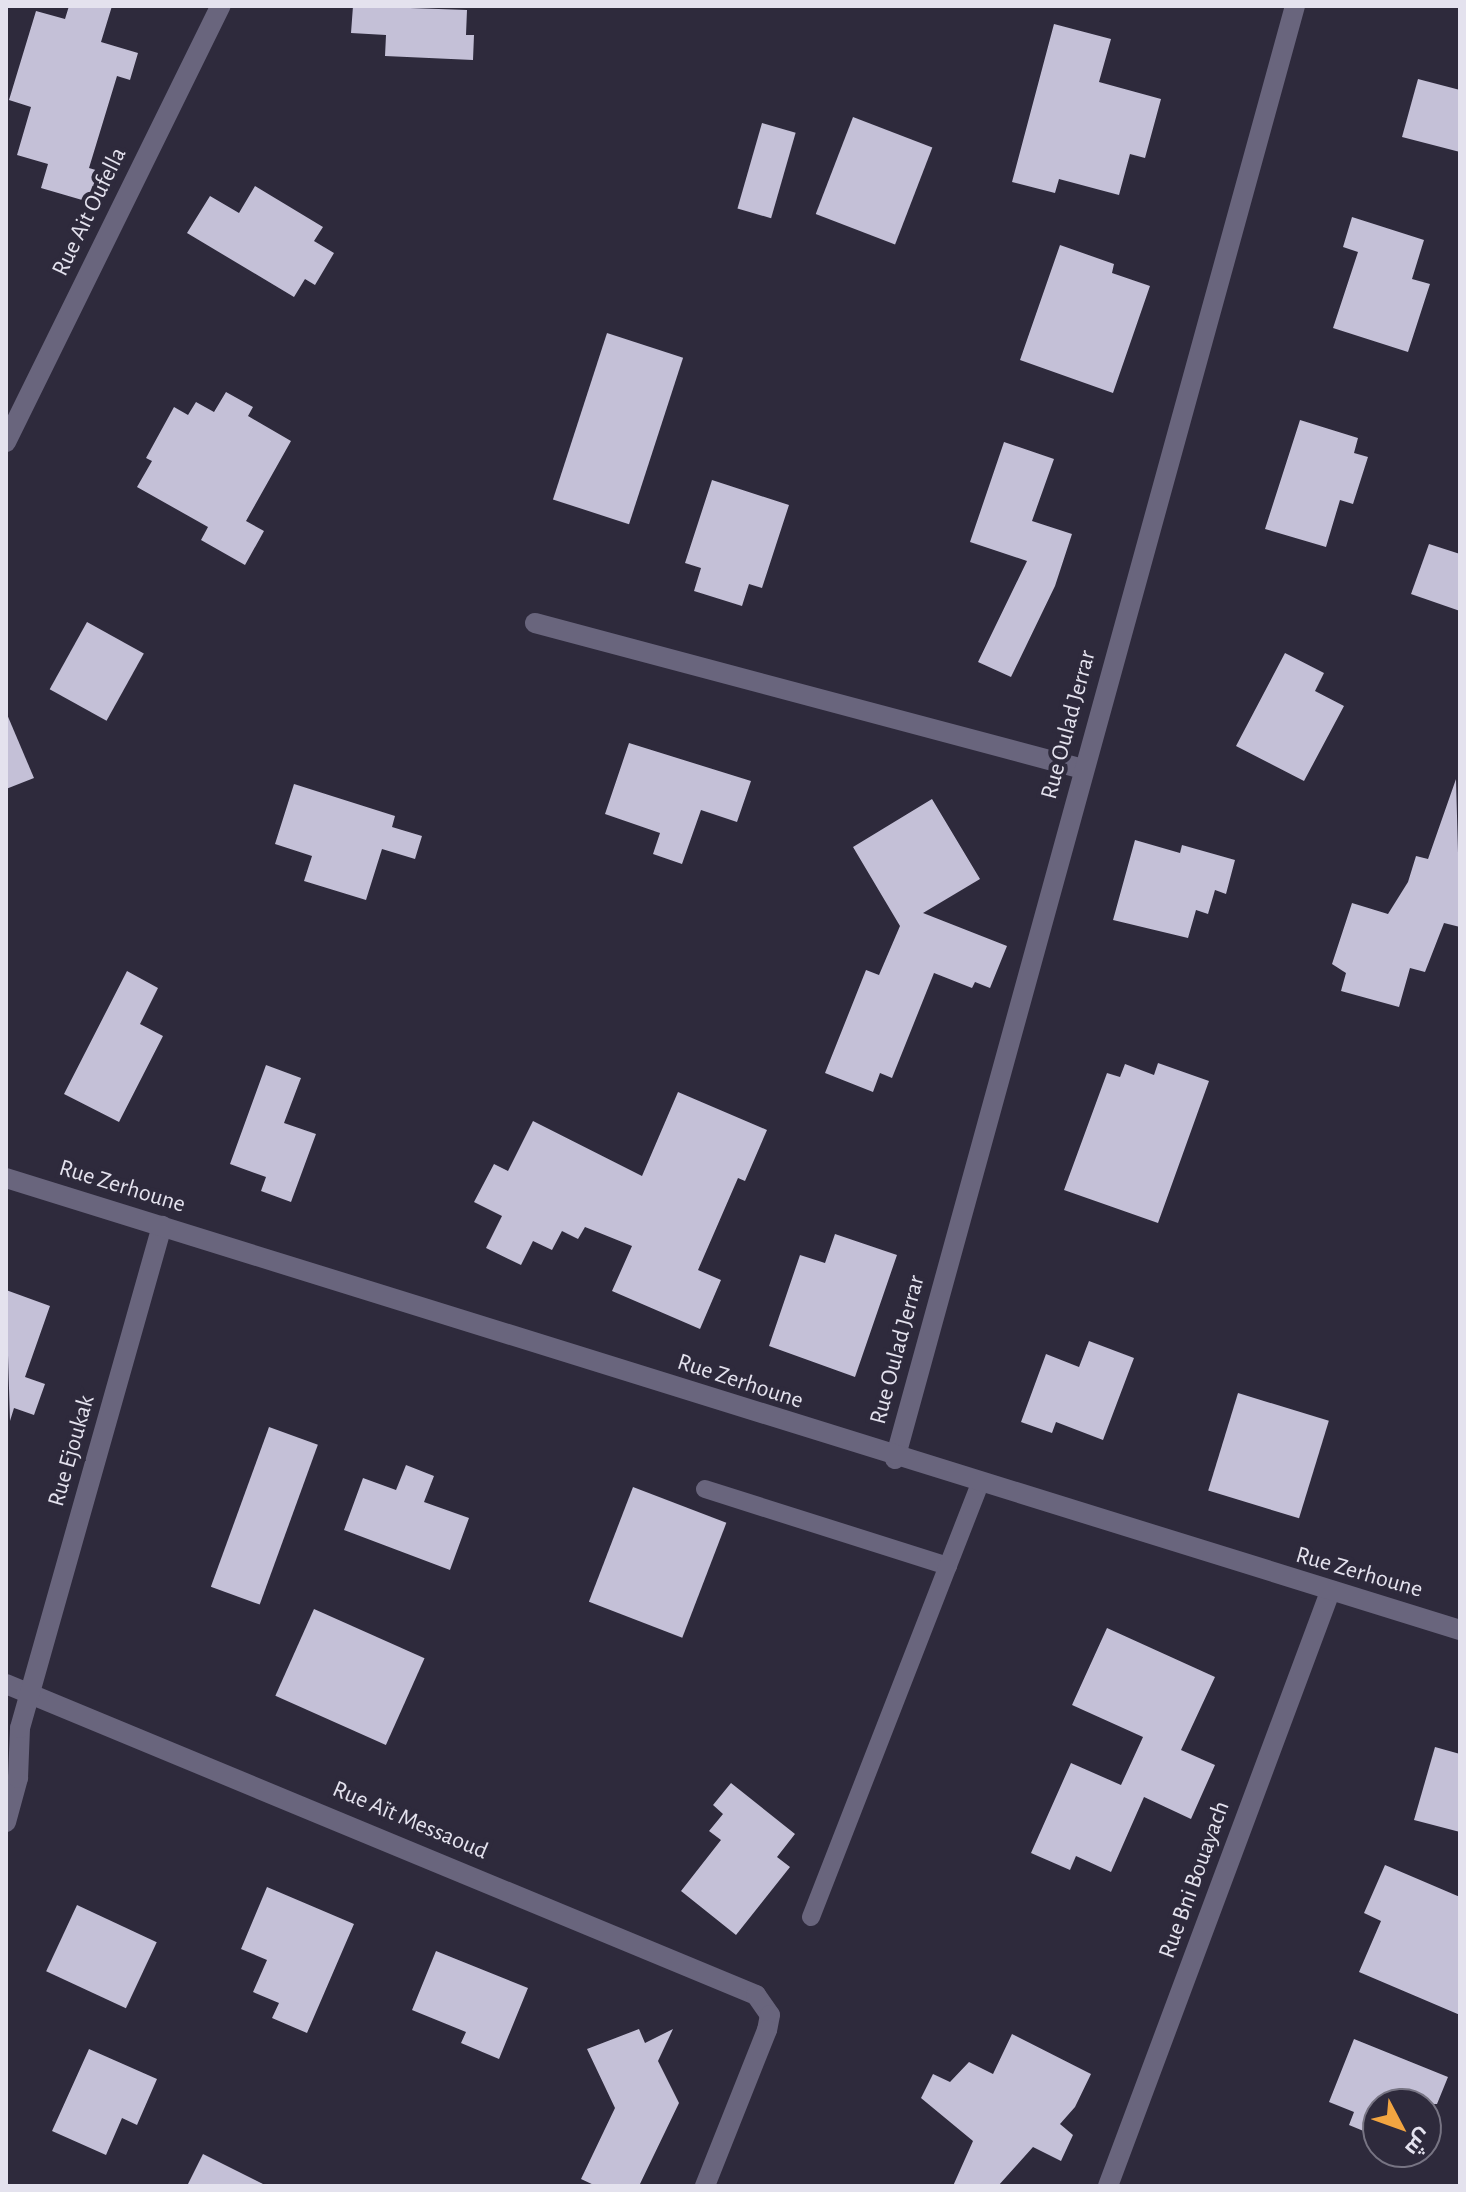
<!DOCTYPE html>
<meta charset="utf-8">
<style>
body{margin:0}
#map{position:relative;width:1466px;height:2192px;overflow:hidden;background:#2e2a3c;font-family:"Alegreya Sans",Cairo,sans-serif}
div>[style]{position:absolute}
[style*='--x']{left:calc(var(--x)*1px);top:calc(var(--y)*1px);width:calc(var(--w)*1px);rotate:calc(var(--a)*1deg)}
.building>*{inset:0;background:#c4c0d7;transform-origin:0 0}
.service>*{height:18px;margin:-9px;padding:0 9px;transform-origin:9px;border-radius:9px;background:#69657d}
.minor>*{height:20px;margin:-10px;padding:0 10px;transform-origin:10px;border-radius:10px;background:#69657d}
.tertiary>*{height:20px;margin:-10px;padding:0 10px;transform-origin:10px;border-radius:10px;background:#69657d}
span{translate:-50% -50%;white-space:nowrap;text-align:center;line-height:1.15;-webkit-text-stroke:8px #2e2a3c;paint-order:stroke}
.street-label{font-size:24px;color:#e4e2ee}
.frame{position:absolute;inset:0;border:8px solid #e4e2ee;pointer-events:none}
.north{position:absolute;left:1362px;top:2088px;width:80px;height:80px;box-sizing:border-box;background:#2e2a3c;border:2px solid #777483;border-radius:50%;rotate:131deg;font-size:22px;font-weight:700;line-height:32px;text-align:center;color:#e4e2ee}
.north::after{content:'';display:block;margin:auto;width:28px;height:36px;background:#f2a541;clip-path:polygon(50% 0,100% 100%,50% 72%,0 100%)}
</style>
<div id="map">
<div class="building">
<div style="clip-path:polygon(69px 6px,112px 6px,101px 42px,138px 53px,130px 80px,117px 76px,89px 168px,99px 171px,89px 202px,41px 188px,48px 164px,17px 155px,31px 107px,9px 100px,36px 11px,65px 19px)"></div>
<div style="clip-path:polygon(353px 6px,467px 10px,466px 35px,474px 35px,473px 60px,385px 56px,386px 35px,351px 33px)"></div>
<div style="clip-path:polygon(1054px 24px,1111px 39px,1099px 82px,1161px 99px,1145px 158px,1130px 154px,1119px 195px,1059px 179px,1055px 193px,1012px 182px)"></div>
<div style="clip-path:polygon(1418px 79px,1460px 90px,1460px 152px,1402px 137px)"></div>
<div style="left:853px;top:117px;width:85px;height:104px;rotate:21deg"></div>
<div style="left:762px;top:123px;width:35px;height:89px;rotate:16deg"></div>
<div style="clip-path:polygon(255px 186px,323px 227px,314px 241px,334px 253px,315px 285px,305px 279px,294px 297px,187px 233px,210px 196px,239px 213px)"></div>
<div style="clip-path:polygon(1352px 217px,1424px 240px,1412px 279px,1430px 284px,1408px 352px,1333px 328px,1358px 252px,1343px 247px)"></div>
<div style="clip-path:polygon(1060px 245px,1114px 264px,1112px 273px,1150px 286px,1113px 393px,1020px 360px)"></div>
<div style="left:607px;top:333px;width:80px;height:175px;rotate:18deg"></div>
<div style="clip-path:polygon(226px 392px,253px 407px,248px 416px,291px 441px,246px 521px,264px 531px,245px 565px,201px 540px,208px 527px,137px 487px,152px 461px,146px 458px,174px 407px,188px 415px,196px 402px,214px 412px)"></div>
<div style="clip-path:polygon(1300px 420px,1358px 438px,1354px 453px,1368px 457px,1353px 504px,1340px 500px,1326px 547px,1265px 529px)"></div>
<div style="clip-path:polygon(1004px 442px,1054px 459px,1032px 521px,1072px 534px,1055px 586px,1011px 677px,978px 662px,1027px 561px,970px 542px)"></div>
<div style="clip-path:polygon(712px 480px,789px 505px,762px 588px,749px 584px,742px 606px,694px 591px,701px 568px,685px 563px)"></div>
<div style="clip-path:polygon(1429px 544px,1460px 554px,1460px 611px,1411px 594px)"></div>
<div style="left:87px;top:622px;width:65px;height:77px;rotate:29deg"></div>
<div style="clip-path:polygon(1285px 653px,1324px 673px,1315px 691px,1344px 706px,1304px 781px,1236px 746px)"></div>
<div style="clip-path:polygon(6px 712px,34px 778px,6px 789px)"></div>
<div style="clip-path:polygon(629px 743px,751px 781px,737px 822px,701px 810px,682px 864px,653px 854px,660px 833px,605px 814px)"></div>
<div style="clip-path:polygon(1456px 779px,1460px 927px,1444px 923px,1425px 972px,1410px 968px,1399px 1007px,1341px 991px,1346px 973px,1332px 964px,1352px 903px,1388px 914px,1408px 882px,1416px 856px,1428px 859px)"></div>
<div style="clip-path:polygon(294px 784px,395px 816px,392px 827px,422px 836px,415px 859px,382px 849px,366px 900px,304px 881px,312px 856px,275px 844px)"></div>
<div style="clip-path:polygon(932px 799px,980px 879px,923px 913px,1007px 946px,990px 988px,975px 982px,972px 988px,934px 973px,892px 1078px,880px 1073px,873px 1092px,825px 1073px,866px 970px,879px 975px,900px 926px,853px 847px)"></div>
<div style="clip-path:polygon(1135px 840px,1180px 853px,1182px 845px,1235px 860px,1226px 894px,1215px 890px,1208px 914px,1196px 910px,1188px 938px,1113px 920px)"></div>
<div style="clip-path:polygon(127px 971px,158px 988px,140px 1024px,163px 1036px,119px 1122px,64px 1094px)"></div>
<div style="clip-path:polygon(1158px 1063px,1209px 1081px,1158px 1223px,1064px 1190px,1107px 1073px,1120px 1077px,1125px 1064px,1154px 1075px)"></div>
<div style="clip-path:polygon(266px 1065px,301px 1078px,284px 1123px,316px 1134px,291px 1202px,261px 1191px,266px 1177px,230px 1164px)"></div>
<div style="clip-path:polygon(678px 1092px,767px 1130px,745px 1181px,738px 1178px,698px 1270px,721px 1280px,700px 1329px,612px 1291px,632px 1246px,585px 1227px,578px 1239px,562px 1231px,552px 1250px,533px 1241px,521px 1265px,486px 1248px,502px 1216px,474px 1202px,494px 1164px,508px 1171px,533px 1121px,642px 1176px)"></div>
<div style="clip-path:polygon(835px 1234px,897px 1255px,855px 1377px,769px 1346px,800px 1255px,825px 1263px)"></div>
<div style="clip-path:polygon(6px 1290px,50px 1306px,25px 1377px,45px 1384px,34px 1415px,14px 1408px,10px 1421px)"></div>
<div style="clip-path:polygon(1089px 1341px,1134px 1358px,1103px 1440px,1056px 1422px,1052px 1433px,1021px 1422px,1046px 1354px,1079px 1367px)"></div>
<div style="left:1238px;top:1393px;width:95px;height:102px;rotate:17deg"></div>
<div style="left:269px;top:1427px;width:52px;height:170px;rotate:20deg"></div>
<div style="clip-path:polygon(406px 1465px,434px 1476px,424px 1502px,469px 1518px,450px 1570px,344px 1530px,363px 1478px,396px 1490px)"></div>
<div style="left:633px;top:1487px;width:100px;height:123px;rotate:21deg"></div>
<div style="left:314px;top:1609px;width:121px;height:95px;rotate:24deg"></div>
<div style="clip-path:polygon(1107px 1628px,1215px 1677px,1181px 1750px,1215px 1765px,1191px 1819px,1144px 1797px,1111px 1872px,1076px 1856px,1070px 1870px,1031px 1853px,1071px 1763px,1121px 1785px,1143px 1737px,1072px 1705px)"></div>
<div style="clip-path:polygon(1435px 1747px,1460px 1754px,1460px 1832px,1414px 1820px)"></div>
<div style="clip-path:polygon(731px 1783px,795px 1834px,777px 1857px,790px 1867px,736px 1935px,681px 1891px,721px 1840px,709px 1831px,723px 1814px,713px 1805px)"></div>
<div style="clip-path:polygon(1385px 1865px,1460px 1897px,1460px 2015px,1359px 1972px,1381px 1921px,1364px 1913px)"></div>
<div style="clip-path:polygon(267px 1887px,354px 1924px,307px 2033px,272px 2018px,279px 2003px,253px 1992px,267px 1960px,241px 1949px)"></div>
<div style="left:77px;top:1905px;width:88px;height:73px;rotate:25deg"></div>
<div style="clip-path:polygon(436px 1951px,528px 1988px,499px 2059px,461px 2043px,466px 2032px,412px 2010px)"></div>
<div style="clip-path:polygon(639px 2029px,645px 2043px,673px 2029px,658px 2061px,679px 2103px,639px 2186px,596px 2186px,581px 2179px,615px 2108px,587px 2049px)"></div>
<div style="clip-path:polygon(1012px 2034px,1091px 2074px,1075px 2107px,1060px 2124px,1073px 2135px,1061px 2161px,1033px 2147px,998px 2186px,953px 2186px,973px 2141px,921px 2098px,933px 2074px,950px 2082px,969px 2062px,993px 2074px)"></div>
<div style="clip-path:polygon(1354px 2039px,1448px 2077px,1437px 2104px,1378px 2104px,1378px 2137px,1349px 2125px,1354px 2112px,1329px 2102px)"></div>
<div style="clip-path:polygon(89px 2049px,157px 2079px,137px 2125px,122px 2118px,106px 2155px,52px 2131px)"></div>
<div style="clip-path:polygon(203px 2154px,267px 2186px,187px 2186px)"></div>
</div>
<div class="service">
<div style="--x:705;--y:1489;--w:255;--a:17.6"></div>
<div style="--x:811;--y:1917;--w:464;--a:-68.7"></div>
</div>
<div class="minor">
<div style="--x:6;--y:442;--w:486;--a:-63.8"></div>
<div style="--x:535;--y:623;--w:567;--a:14.92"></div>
<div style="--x:895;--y:1459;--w:1507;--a:-74.61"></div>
<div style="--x:6;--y:1684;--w:812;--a:22.52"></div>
<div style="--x:756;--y:1995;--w:24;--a:55"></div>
<div style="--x:770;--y:2015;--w:15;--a:101"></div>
<div style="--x:767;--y:2030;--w:168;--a:111.7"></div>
<div style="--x:6;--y:1822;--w:46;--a:-74.7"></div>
<div style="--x:18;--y:1778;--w:50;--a:-87.7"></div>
<div style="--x:20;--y:1728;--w:522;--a:-74.21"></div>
<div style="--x:1108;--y:2186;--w:634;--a:-69.51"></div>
</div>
<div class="tertiary">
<div style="--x:6;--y:1178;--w:1523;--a:17.27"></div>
</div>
<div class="street-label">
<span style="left:90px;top:212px;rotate:-64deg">Rue Ait Oufella</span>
<span style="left:1069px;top:725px;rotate:-75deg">Rue Oulad Jerrar</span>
<span style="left:122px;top:1187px;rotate:17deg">Rue Zerhoune</span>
<span style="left:898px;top:1350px;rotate:-75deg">Rue Oulad Jerrar</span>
<span style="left:740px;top:1382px;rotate:18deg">Rue Zerhoune</span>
<span style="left:72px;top:1451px;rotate:-74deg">Rue Ejoukak</span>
<span style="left:1359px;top:1573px;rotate:16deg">Rue Zerhoune</span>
<span style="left:410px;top:1821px;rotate:23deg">Rue Aït Messaoud</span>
<span style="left:1195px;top:1880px;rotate:-70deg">Rue Bni Bouayach</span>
</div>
<div class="frame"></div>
<div class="north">ش</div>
</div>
